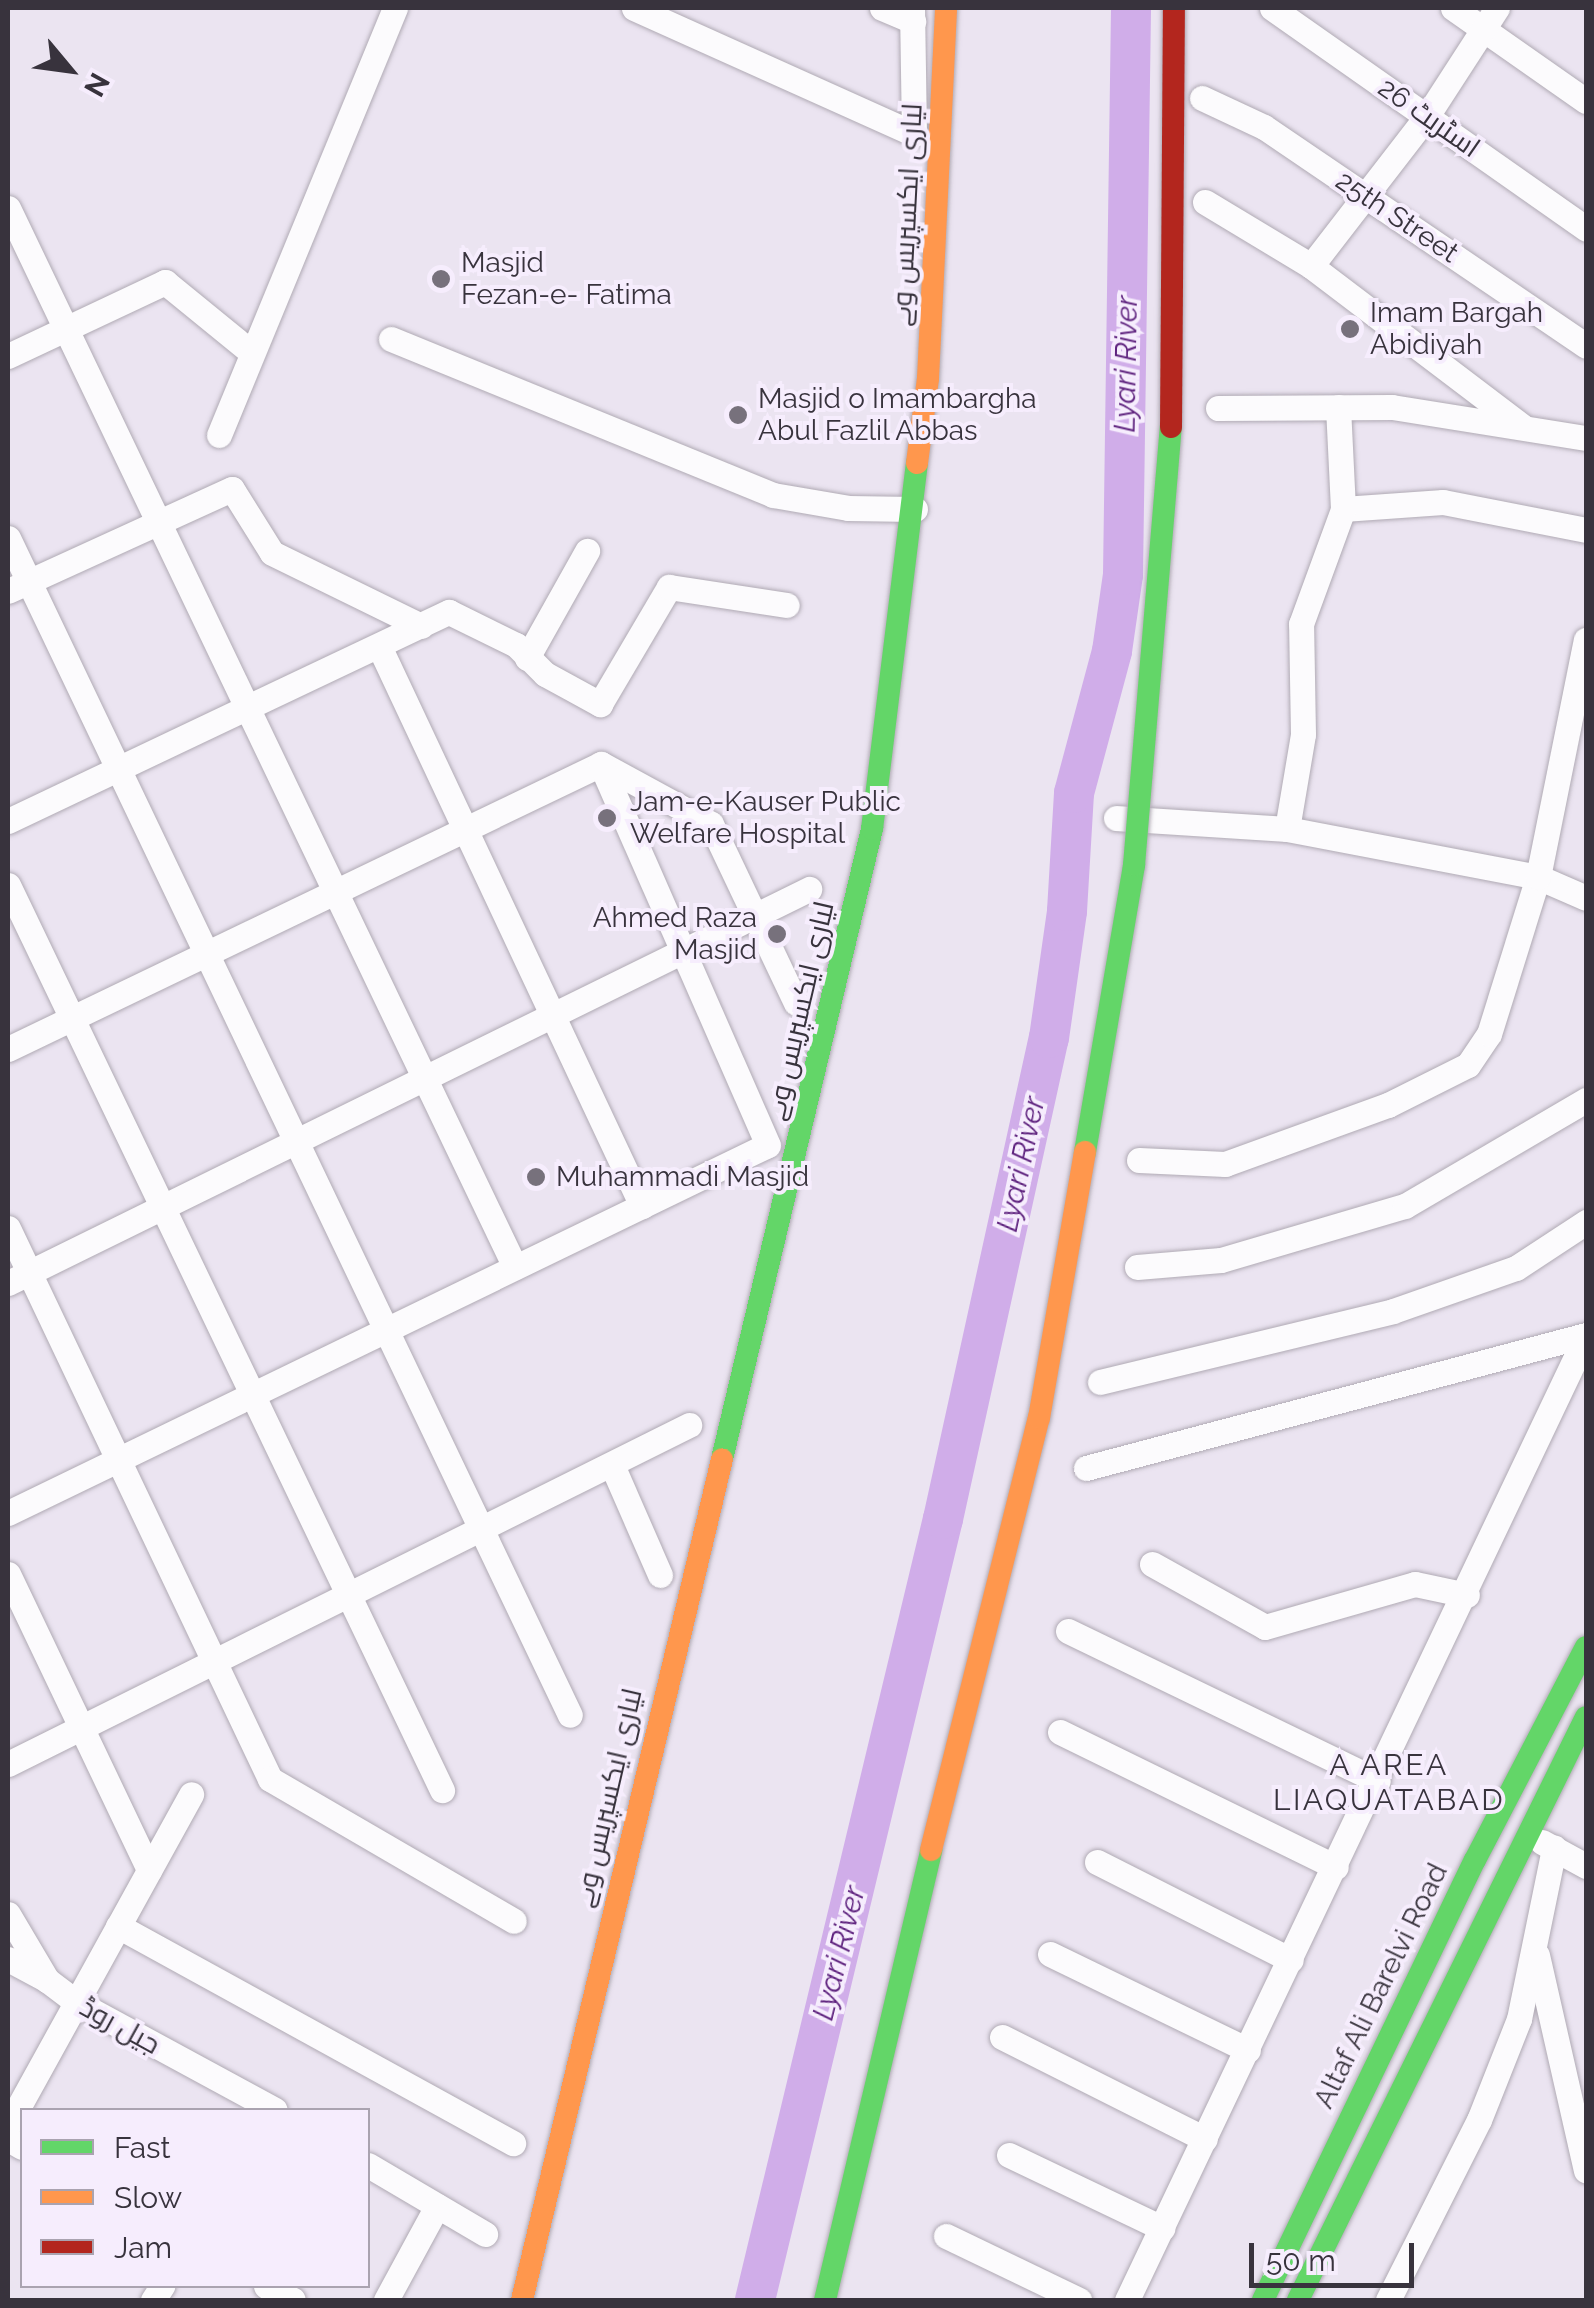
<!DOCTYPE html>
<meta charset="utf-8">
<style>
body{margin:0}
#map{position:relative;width:1594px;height:2308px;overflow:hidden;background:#ebe4f1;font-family:Raleway,Cairo,sans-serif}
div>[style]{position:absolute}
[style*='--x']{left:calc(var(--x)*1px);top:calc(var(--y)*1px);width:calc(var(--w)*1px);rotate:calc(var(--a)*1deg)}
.river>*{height:40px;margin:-20px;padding:0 20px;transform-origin:20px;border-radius:20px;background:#d0ade9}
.roads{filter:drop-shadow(0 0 2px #b0aab4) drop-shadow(0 0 2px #b0aab4)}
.street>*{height:25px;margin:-12.5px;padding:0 12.5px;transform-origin:12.5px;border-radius:12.5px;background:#fcfbfd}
.fast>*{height:22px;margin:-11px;padding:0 11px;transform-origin:11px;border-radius:11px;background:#63d668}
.slow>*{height:22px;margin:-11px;padding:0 11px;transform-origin:11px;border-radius:11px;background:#ff974d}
.bridges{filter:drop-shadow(0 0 2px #b0aab4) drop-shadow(0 0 2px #b0aab4)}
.fast-bridge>*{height:22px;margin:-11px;padding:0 11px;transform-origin:11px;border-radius:11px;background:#63d668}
.slow-bridge>*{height:22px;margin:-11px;padding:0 11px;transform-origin:11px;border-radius:11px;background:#ff974d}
.jam-bridge>*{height:22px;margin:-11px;padding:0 11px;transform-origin:11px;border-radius:11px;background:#b3261e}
.dots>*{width:28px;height:28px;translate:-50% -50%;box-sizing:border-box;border:5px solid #f6edfd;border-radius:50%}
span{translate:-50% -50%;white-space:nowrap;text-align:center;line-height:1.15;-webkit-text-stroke:8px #f6edfd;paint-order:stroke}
.street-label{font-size:28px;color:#38333d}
.poi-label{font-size:28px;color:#38333d}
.left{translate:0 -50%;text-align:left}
.right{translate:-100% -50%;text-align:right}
.water-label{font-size:30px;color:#5e227e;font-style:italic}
.neighbourhood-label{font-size:30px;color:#38333d;letter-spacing:2.5px}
.frame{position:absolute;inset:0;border:10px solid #38333d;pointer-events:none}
.legend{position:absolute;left:20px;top:2108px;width:350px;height:180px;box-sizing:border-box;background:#f6edfd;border:2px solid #aaa3b0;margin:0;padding:12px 18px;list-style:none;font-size:30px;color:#38333d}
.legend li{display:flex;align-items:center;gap:20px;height:50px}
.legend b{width:50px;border:2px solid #aaa3b0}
.north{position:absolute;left:20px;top:20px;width:100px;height:100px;-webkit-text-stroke:8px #f6edfd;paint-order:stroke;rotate:119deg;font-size:28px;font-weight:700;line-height:40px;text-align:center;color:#38333d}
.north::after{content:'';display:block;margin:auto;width:35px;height:45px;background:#38333d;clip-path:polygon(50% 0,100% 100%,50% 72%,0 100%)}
.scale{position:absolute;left:1249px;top:2243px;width:165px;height:45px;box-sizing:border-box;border:5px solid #38333d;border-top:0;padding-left:12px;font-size:30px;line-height:35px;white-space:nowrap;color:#38333d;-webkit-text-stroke:8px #f6edfd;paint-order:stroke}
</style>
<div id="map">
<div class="river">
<div style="--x:755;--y:2300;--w:803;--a:-76.47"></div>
<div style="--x:943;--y:1519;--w:493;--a:-77.6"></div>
<div style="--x:1049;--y:1038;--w:128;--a:-81.9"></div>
<div style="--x:1067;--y:911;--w:118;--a:-86.6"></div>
<div style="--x:1074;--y:793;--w:147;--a:-75"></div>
<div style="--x:1112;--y:651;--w:77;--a:-81.8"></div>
<div style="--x:1123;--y:575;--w:567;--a:-89.19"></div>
</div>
<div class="roads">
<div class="street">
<div style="--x:634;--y:8;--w:307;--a:24.2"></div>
<div style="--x:914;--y:134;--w:126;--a:-90.9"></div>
<div style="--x:882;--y:8;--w:34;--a:23"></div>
<div style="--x:1272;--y:8;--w:384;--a:35.1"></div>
<div style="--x:1453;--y:8;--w:162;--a:35"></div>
<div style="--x:1202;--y:98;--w:68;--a:25.1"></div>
<div style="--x:1264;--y:127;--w:389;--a:34.2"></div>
<div style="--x:1205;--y:202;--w:124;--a:31.1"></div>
<div style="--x:1311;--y:266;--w:266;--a:37.2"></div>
<div style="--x:8;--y:208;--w:1174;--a:64.42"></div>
<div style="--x:1311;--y:266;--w:190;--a:-52.3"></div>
<div style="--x:1427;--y:116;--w:129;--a:-57.1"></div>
<div style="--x:391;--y:339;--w:413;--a:22.2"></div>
<div style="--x:773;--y:495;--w:76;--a:9.8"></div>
<div style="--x:848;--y:508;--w:67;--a:0.9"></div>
<div style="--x:8;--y:356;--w:174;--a:-25.2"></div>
<div style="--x:165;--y:282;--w:112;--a:39.2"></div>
<div style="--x:1218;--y:408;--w:174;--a:-0.3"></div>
<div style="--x:1392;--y:407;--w:196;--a:9.1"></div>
<div style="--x:219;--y:435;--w:462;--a:-67.6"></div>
<div style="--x:1343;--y:509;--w:100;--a:-4"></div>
<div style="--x:1443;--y:502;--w:146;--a:11.1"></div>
<div style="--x:8;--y:538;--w:1304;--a:64.48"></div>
<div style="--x:8;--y:591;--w:246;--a:-24.5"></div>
<div style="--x:232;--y:489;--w:75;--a:58"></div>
<div style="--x:272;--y:553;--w:166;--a:26.1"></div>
<div style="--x:379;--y:646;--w:619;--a:64.84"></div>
<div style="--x:527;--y:658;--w:123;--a:-60.7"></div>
<div style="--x:601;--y:764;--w:125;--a:28.6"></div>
<div style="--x:711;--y:824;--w:198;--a:64.6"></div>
<div style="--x:1116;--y:818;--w:171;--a:3.7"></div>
<div style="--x:1287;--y:829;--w:256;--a:10.8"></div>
<div style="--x:1538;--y:877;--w:52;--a:23.6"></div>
<div style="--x:8;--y:821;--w:488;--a:-25.4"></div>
<div style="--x:449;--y:612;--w:75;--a:26.2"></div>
<div style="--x:516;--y:645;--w:41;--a:45"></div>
<div style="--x:545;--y:674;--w:63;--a:28.6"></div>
<div style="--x:600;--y:704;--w:136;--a:-59.5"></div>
<div style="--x:669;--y:587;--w:119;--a:8.7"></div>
<div style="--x:1287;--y:829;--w:96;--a:-80.4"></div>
<div style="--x:1303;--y:734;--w:110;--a:-91"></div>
<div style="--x:1301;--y:624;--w:122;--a:-69.9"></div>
<div style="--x:1343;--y:509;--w:102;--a:-92.8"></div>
<div style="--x:8;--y:885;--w:1004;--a:64.38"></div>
<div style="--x:8;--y:1049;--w:658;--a:-25.67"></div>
<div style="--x:1139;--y:1160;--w:86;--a:2.7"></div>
<div style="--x:1225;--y:1164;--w:173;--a:-19.9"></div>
<div style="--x:1388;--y:1105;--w:89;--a:-26.6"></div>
<div style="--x:1468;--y:1065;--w:37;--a:-56"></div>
<div style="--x:1489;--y:1034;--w:164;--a:-72.7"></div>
<div style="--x:1538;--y:877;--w:242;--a:-78.6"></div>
<div style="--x:8;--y:1228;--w:610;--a:64.57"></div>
<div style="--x:270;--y:1779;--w:282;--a:30.2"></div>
<div style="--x:1137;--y:1267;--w:84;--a:-4.8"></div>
<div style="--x:1221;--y:1260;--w:192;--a:-16.4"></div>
<div style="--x:1405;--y:1206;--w:210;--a:-30.4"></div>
<div style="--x:8;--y:1283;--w:893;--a:-26.19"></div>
<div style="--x:1100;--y:1382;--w:301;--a:-13.6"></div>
<div style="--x:1393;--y:1311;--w:130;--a:-19.3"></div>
<div style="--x:1516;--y:1268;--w:84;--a:-33.3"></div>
<div style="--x:612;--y:1465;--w:120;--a:66.4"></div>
<div style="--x:1086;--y:1468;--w:517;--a:-14.9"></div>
<div style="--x:8;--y:1513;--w:844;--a:-25.84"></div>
<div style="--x:768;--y:1145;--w:416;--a:-113.7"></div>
<div style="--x:1152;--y:1564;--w:129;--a:29.1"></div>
<div style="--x:1265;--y:1627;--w:156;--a:-16"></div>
<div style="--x:1415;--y:1584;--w:53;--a:11.9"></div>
<div style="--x:8;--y:1574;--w:328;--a:64.5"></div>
<div style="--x:1068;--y:1631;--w:344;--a:25.8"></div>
<div style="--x:1060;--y:1732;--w:307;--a:26.1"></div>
<div style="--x:8;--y:1764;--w:761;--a:-26.46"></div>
<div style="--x:1542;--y:1842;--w:50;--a:28.6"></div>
<div style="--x:1097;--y:1862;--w:217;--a:26.8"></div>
<div style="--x:8;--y:1914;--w:77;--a:59.4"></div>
<div style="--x:47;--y:1980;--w:36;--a:37"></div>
<div style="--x:76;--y:2002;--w:226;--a:28.5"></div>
<div style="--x:118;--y:1926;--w:451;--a:28.8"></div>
<div style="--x:1050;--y:1954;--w:220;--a:25.9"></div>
<div style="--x:1537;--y:1955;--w:221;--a:77.2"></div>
<div style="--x:8;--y:1959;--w:44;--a:28.3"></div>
<div style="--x:1002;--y:2037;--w:227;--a:26.7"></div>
<div style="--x:8;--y:2126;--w:379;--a:-61.1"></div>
<div style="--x:8;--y:2139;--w:16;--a:30"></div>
<div style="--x:1009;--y:2155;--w:170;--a:25.5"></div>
<div style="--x:368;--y:2165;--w:136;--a:30.5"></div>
<div style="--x:946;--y:2236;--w:148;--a:25.7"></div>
<div style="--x:266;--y:2286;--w:30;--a:27"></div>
<div style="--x:153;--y:2300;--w:17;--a:-57"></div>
<div style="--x:386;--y:2300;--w:107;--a:-61.5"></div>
<div style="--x:1127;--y:2300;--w:1068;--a:-64.54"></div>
<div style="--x:1388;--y:2300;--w:202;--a:-63.2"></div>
<div style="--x:1479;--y:2120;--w:109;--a:-68.4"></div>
<div style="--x:1519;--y:2019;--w:175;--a:-78.4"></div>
</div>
<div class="fast">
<div style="--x:722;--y:1459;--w:648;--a:-76.61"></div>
<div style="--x:872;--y:829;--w:369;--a:-83"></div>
<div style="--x:1263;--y:2300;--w:488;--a:-64.3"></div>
<div style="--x:1475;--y:1860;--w:240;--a:-62.5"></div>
<div style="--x:1298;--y:2300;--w:650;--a:-63.71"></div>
</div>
<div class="slow">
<div style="--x:917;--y:463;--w:86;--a:-82.6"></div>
<div style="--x:928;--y:378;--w:370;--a:-87.2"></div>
<div style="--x:522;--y:2300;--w:864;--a:-76.62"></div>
</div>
</div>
<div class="bridges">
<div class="fast-bridge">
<div style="--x:1085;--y:1152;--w:291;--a:-80.3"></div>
<div style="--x:1134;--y:865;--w:440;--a:-85.2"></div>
<div style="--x:825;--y:2300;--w:462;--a:-76.7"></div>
</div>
<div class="slow-bridge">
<div style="--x:931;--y:1850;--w:445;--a:-76"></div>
<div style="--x:1039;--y:1418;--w:270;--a:-80.2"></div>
</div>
<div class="jam-bridge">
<div style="--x:1171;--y:427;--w:419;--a:-89.6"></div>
</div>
</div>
<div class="dots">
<div style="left:441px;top:279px;background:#77717c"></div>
<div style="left:1350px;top:329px;background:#77717c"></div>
<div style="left:738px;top:415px;background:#77717c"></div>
<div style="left:607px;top:818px;background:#77717c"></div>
<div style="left:777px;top:934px;background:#77717c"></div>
<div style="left:536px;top:1177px;background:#77717c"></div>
</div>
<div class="street-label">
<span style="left:1429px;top:118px;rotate:35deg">اسٹریٹ 26</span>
<span style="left:907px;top:215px;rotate:-87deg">لیاری ایکسپریس وے</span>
<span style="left:1397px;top:217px;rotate:34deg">25th Street</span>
<span style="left:800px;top:1011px;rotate:-77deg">لیاری ایکسپریس وے</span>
<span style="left:608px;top:1798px;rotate:-77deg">لیاری ایکسپریس وے</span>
<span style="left:1381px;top:1986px;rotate:-64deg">Altaf Ali Barelvi Road</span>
<span style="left:120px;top:2026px;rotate:29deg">جیل روڈ</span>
</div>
<div class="poi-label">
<span class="left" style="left:461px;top:279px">Masjid<br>Fezan-e- Fatima</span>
<span class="left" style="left:1370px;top:329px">Imam Bargah<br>Abidiyah</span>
<span class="left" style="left:758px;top:415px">Masjid o Imambargha<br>Abul Fazlil Abbas</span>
<span class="left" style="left:630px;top:818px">Jam-e-Kauser Public<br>Welfare Hospital</span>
<span class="right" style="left:757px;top:934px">Ahmed Raza<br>Masjid</span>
<span class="left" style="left:556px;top:1177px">Muhammadi Masjid</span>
</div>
<div class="water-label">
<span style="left:1126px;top:364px;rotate:-89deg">Lyari River</span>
<span style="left:1021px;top:1164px;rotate:-78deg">Lyari River</span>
<span style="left:839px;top:1953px;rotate:-76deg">Lyari River</span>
</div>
<div class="neighbourhood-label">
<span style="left:1389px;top:1782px">A AREA<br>LIAQUATABAD</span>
</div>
<div class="frame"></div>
<ul class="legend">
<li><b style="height:12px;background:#63d668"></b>Fast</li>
<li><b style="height:12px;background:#ff974d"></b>Slow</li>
<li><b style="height:12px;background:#b3261e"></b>Jam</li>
</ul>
<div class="north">N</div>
<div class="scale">50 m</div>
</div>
